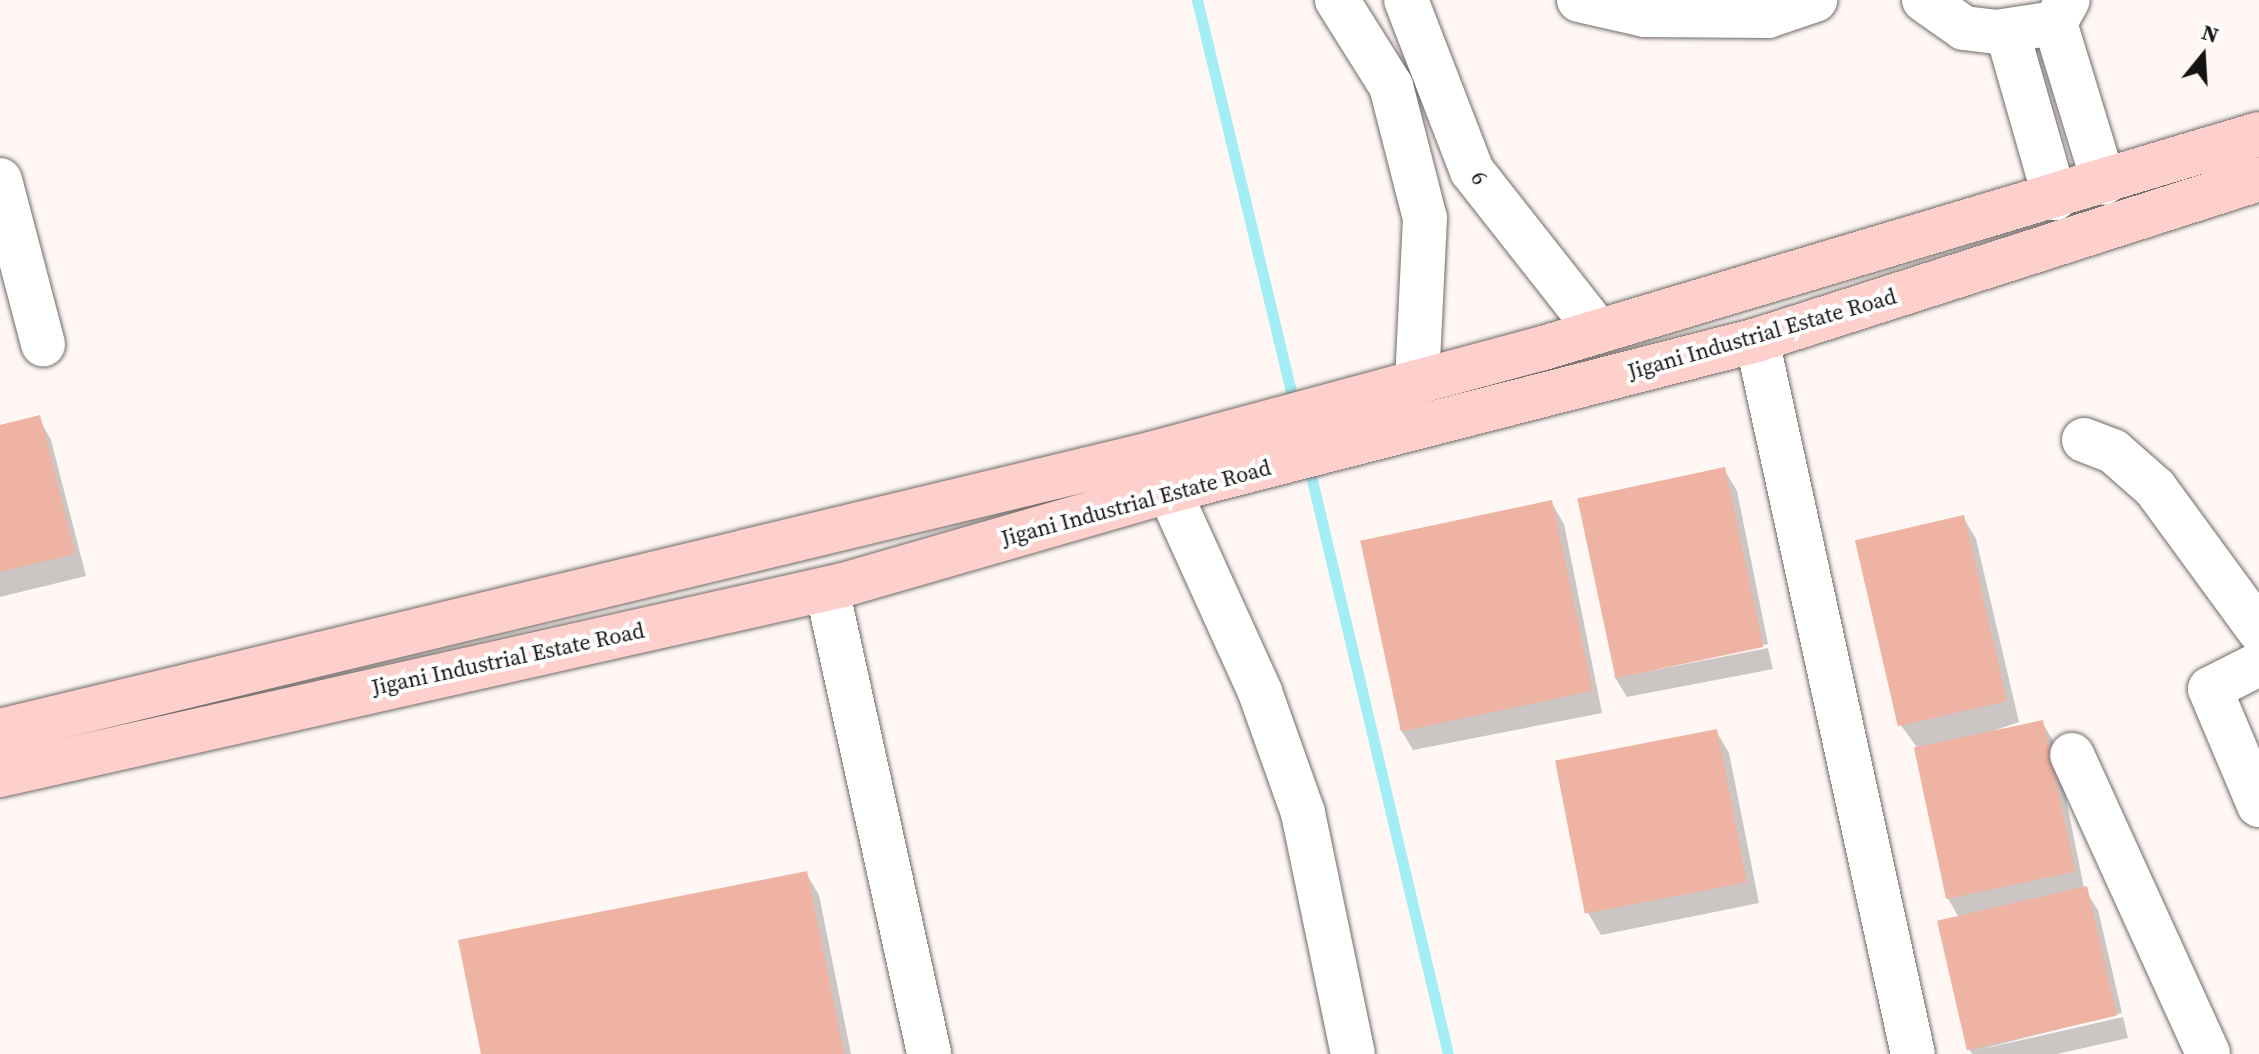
<!DOCTYPE html>
<style>
body{margin:0}
#map{position:relative;width:2259px;height:1054px;overflow:hidden;background:#fef7f4;font-family:"Source Serif 4",serif}
div>[style]{position:absolute}
[style*='--x']{left:calc(var(--x)*1px);top:calc(var(--y)*1px);width:calc(var(--w)*1px);rotate:calc(var(--a)*1deg)}
.shadow>*{inset:0;background:#0003}
.stream>*{height:11px;margin:-5.5px;padding:0 5.5px;transform-origin:5.5px;border-radius:5.5px;background:#a3edf4}
.building>*{inset:0;background:#efb3a4;transform-origin:0 0}
.roads{filter:drop-shadow(0 0 2px #706a68) drop-shadow(0 0 2px #706a68)}
.minor>*{height:44px;margin:-22px;padding:0 22px;transform-origin:22px;border-radius:22px;background:#fff}
.major>*{height:44px;margin:-22px;padding:0 22px;transform-origin:22px;border-radius:22px;background:#fed0cc}
span{translate:-50% -50%;white-space:nowrap;text-align:center;line-height:1.15;-webkit-text-stroke:8px #fff;paint-order:stroke}
.street-label{font-size:22px;color:#151312}
.north{position:absolute;left:2163px;top:16px;width:80px;height:80px;-webkit-text-stroke:6px #fff;paint-order:stroke;rotate:18deg;font-size:22px;font-weight:700;line-height:32px;text-align:center;color:#151312}
.north::after{content:'';display:block;margin:auto;width:28px;height:36px;background:#151312;clip-path:polygon(50% 0,100% 100%,50% 72%,0 100%)}
</style>
<div id="map">
<div class="shadow">
<div style="clip-path:polygon(39px 418px,51px 440px,86px 576px,0 597px,0 427px)"></div>
<div style="clip-path:polygon(1724px 469px,1737px 491px,1768px 644px,1619px 677px,1768px 648px,1773px 669px,1627px 697px,1614px 676px)"></div>
<div style="clip-path:polygon(1551px 502px,1564px 524px,1602px 713px,1413px 750px,1400px 728px)"></div>
<div style="clip-path:polygon(1963px 517px,1976px 539px,2019px 722px,1984px 734px,2042px 722px,2055px 744px,2084px 888px,2098px 910px,2122px 1013px,1973px 1051px,2123px 1017px,2128px 1038px,2057px 1054px,1972px 1054px,1969px 1049px,1958px 916px,1947px 897px,1916px 746px,1900px 724px)"></div>
<div style="clip-path:polygon(1716px 731px,1729px 753px,1759px 903px,1601px 935px,1588px 913px)"></div>
<div style="clip-path:polygon(806px 873px,819px 895px,851px 1054px,483px 1054px)"></div>
</div>
<div class="stream">
<div style="--x:1197;--y:0;--w:420;--a:76.5"></div>
<div style="--x:1308;--y:463;--w:607;--a:76.67"></div>
</div>
<div class="building">
<div style="clip-path:polygon(40px 415px,75px 554px,0 572px,0 425px)"></div>
<div style="left:1725px;top:467px;width:184px;height:151px;rotate:78deg"></div>
<div style="left:1552px;top:500px;width:195px;height:196px;rotate:78deg"></div>
<div style="left:1964px;top:515px;width:191px;height:112px;rotate:77deg"></div>
<div style="left:2043px;top:720px;width:155px;height:132px;rotate:78deg"></div>
<div style="left:1717px;top:729px;width:156px;height:165px;rotate:79deg"></div>
<div style="clip-path:polygon(807px 871px,844px 1054px,481px 1054px,458px 940px)"></div>
<div style="left:2087px;top:886px;width:133px;height:154px;rotate:77deg"></div>
</div>
<div class="roads">
<div class="minor">
<div style="--x:1337;--y:0;--w:102;--a:57.9"></div>
<div style="--x:1391;--y:86;--w:136;--a:75.6"></div>
<div style="--x:1425;--y:218;--w:162;--a:92.8"></div>
<div style="--x:1406;--y:0;--w:183;--a:68.9"></div>
<div style="--x:1472;--y:171;--w:204;--a:51.8"></div>
<div style="--x:1579;--y:0;--w:68;--a:12.8"></div>
<div style="--x:1645;--y:15;--w:123;--a:0.5"></div>
<div style="--x:1768;--y:16;--w:50;--a:-18.8"></div>
<div style="--x:1924;--y:0;--w:49;--a:35"></div>
<div style="--x:1964;--y:28;--w:32;--a:7"></div>
<div style="--x:1996;--y:32;--w:60;--a:-8.7"></div>
<div style="--x:2055;--y:23;--w:26;--a:-61"></div>
<div style="--x:2055;--y:23;--w:167;--a:73"></div>
<div style="--x:2007;--y:31;--w:174;--a:74"></div>
<div style="--x:0;--y:180;--w:170;--a:75.3"></div>
<div style="--x:1757;--y:340;--w:731;--a:77.68"></div>
<div style="--x:2084;--y:440;--w:31;--a:21"></div>
<div style="--x:2113;--y:451;--w:56;--a:41.4"></div>
<div style="--x:2155;--y:488;--w:176;--a:53.8"></div>
<div style="--x:1169;--y:491;--w:221;--a:65.6"></div>
<div style="--x:1260;--y:692;--w:128;--a:70.4"></div>
<div style="--x:1303;--y:813;--w:246;--a:78.3"></div>
<div style="--x:827;--y:589;--w:476;--a:77.6"></div>
<div style="--x:2259;--y:664;--w:55;--a:153"></div>
<div style="--x:2210;--y:689;--w:126;--a:67.1"></div>
<div style="--x:2072;--y:755;--w:328;--a:65.5"></div>
</div>
<div class="major">
<div style="--x:0;--y:731;--w:1187;--a:-13.54"></div>
<div style="--x:1154;--y:453;--w:400;--a:-15.1"></div>
<div style="--x:1540;--y:349;--w:750;--a:-16.65"></div>
<div style="--x:0;--y:775;--w:864;--a:-12.7"></div>
<div style="--x:843;--y:585;--w:339;--a:-16.1"></div>
<div style="--x:1169;--y:491;--w:607;--a:-14.4"></div>
<div style="--x:1757;--y:340;--w:527;--a:-17.78"></div>
</div>
</div>
<div class="street-label">
<span style="left:1479px;top:178px;rotate:56deg">6</span>
<span style="left:1762px;top:334px;rotate:-16deg">Jigani Industrial Estate Road</span>
<span style="left:1136px;top:503px;rotate:-15deg">Jigani Industrial Estate Road</span>
<span style="left:508px;top:659px;rotate:-12deg">Jigani Industrial Estate Road</span>
</div>
<div class="north">N</div>
</div>
